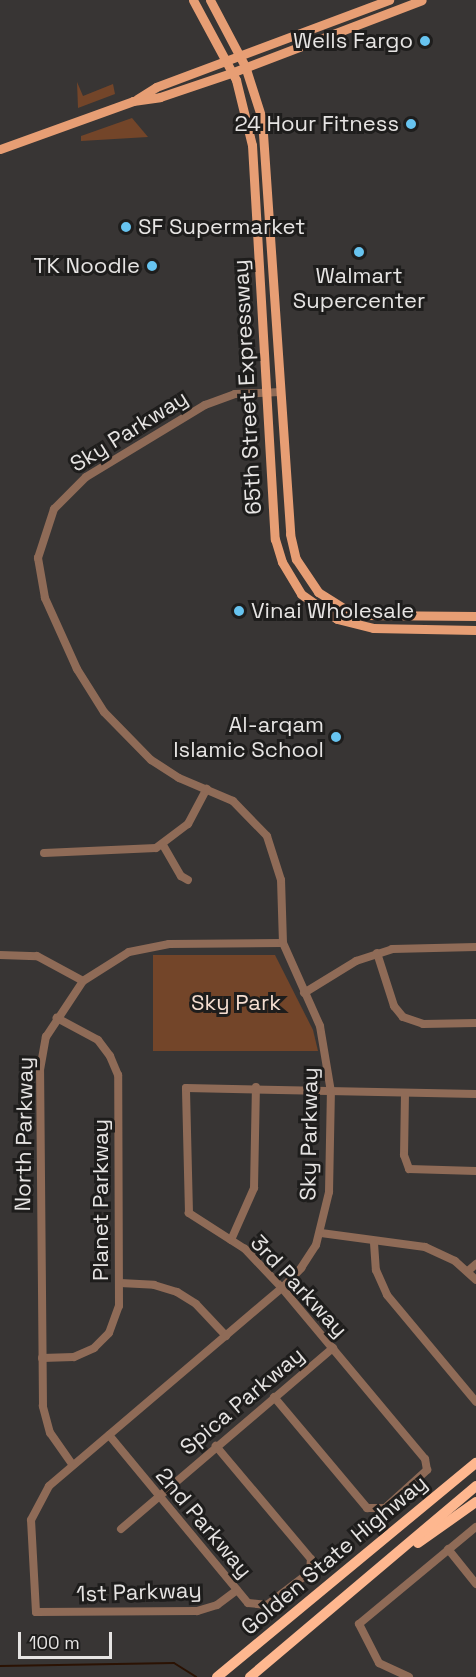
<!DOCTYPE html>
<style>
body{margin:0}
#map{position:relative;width:476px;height:1677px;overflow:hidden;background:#383534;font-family:"Space Grotesk",sans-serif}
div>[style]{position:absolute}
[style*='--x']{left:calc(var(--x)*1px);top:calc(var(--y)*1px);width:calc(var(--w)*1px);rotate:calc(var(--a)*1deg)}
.green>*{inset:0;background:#734529}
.stream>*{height:2px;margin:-1px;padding:0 1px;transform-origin:1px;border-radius:1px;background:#2b1203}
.minor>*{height:8px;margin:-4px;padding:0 4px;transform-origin:4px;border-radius:4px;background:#8f6b57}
.major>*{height:9px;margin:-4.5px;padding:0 4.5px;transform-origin:4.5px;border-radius:4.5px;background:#e79e74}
.highway>*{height:10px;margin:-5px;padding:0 5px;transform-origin:5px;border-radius:5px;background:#feb78f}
.dots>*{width:16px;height:16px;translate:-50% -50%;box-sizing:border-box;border:3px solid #1e1d1c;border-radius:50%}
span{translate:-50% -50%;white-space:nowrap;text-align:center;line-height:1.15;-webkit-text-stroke:6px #1e1d1c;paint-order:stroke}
.poi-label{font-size:22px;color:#e6e4e3}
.right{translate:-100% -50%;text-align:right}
.left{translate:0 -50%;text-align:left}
.street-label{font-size:22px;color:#e6e4e3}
.park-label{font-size:22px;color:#f4ddd0}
.scale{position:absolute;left:18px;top:1632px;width:94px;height:27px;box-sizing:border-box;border:3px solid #e6e4e3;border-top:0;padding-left:8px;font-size:18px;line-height:21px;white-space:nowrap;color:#e6e4e3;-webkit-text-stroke:4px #1e1d1c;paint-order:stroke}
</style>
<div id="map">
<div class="green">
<div style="clip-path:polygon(77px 82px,83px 96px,113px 84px,115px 94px,78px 108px)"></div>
<div style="clip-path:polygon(132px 118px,148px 137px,81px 141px,81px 136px)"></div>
<div style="clip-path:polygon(153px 955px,275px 955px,313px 1030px,318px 1051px,153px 1051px)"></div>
</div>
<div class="stream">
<div style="--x:0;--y:1666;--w:174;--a:-1"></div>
<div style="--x:174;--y:1663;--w:26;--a:32"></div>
</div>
<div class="minor">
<div style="--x:163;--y:845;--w:36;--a:60"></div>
<div style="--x:181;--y:876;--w:8;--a:30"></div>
<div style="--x:44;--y:853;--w:112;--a:-2.6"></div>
<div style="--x:156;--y:848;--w:40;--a:-37"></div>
<div style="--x:188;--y:824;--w:40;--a:-62"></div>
<div style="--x:377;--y:953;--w:56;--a:72.2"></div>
<div style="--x:394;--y:1006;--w:14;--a:51"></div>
<div style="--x:403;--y:1017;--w:21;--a:19"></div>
<div style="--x:423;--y:1024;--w:53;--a:-1.1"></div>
<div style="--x:0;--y:955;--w:37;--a:2"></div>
<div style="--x:37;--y:956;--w:52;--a:28.5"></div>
<div style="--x:304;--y:993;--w:61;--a:-31.6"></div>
<div style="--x:356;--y:961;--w:38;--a:-18"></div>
<div style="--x:392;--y:949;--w:84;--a:-1.4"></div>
<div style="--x:405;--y:1093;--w:62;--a:90.9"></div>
<div style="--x:404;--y:1155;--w:15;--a:70"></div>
<div style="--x:409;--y:1169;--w:67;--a:1.7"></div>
<div style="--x:321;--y:1233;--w:105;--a:7.7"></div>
<div style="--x:425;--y:1247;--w:33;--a:25"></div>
<div style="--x:455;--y:1261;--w:28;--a:42"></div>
<div style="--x:231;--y:1240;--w:57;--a:-66.1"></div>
<div style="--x:254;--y:1188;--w:101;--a:-88.9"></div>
<div style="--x:374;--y:1243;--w:27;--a:86"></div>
<div style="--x:376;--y:1270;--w:27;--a:66"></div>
<div style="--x:387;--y:1295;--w:139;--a:50.2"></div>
<div style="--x:468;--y:1271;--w:11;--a:-41"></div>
<div style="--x:120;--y:1283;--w:34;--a:3"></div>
<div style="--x:154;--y:1285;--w:24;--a:17"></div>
<div style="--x:177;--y:1292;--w:22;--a:32"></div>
<div style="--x:196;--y:1304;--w:44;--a:46.8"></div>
<div style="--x:42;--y:1358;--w:32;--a:-2"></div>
<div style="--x:74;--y:1357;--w:22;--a:-24"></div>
<div style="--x:94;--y:1348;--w:21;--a:-45"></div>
<div style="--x:109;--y:1333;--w:29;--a:-70"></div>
<div style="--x:119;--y:1306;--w:231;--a:-90.2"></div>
<div style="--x:118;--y:1075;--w:21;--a:-113"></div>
<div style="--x:110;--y:1056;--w:20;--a:-127"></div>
<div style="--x:98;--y:1040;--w:47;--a:-151.8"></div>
<div style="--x:274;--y:1397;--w:145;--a:50"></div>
<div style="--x:367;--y:1508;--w:18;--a:0"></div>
<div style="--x:385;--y:1508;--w:57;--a:-42.1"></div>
<div style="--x:427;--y:1470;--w:11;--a:-100"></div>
<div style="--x:425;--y:1459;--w:223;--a:-129.9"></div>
<div style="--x:282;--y:1288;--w:54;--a:-133.5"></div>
<div style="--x:245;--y:1249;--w:67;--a:-147.3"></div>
<div style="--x:189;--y:1213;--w:125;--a:-91.4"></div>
<div style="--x:186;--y:1088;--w:290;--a:1.2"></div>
<div style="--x:109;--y:1435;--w:218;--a:50.4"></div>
<div style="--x:248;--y:1603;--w:19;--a:6"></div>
<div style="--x:267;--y:1605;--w:54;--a:-37.5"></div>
<div style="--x:310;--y:1572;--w:13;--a:-86"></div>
<div style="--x:311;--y:1559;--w:148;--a:-130.1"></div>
<div style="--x:72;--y:1464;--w:38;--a:-125"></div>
<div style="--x:50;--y:1433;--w:28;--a:-105"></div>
<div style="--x:43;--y:1406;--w:336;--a:-90.5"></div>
<div style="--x:40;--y:1070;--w:34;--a:-80"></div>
<div style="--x:46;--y:1037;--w:67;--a:-56.5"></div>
<div style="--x:83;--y:981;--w:54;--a:-32.2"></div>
<div style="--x:129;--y:952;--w:41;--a:-11.3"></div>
<div style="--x:169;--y:944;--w:114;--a:-0.5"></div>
<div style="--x:121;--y:1529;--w:279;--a:-40.5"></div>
<div style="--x:448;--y:1549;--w:45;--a:51.3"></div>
<div style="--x:237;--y:1590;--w:25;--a:143"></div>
<div style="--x:217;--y:1605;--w:21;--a:163"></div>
<div style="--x:197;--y:1611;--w:161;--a:179.6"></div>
<div style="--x:36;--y:1612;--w:92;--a:-93.1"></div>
<div style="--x:31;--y:1520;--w:38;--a:-62"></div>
<div style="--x:49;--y:1486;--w:306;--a:-40.4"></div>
<div style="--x:282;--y:1288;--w:28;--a:-46"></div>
<div style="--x:301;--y:1268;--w:27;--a:-57"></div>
<div style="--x:316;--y:1245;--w:55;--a:-76.2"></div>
<div style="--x:329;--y:1192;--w:100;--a:-88.9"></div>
<div style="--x:331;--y:1092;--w:67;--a:-99.5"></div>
<div style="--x:320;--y:1026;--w:91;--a:-114"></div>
<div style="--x:283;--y:943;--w:63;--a:-91.8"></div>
<div style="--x:281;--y:880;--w:46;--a:-107.7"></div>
<div style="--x:267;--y:836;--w:49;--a:-134.2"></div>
<div style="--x:233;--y:801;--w:59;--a:-156.9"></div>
<div style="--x:179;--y:778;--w:33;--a:-147"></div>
<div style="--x:151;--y:760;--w:67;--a:-134.4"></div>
<div style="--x:104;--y:712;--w:51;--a:-122.1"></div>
<div style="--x:77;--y:669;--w:78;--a:-114.3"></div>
<div style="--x:45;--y:598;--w:41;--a:-99.9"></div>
<div style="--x:38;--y:558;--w:52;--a:-71.9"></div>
<div style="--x:54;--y:509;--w:45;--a:-45"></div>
<div style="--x:86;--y:477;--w:139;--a:-31.2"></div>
<div style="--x:205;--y:405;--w:32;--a:-20"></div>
<div style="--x:235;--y:394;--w:45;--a:-2.5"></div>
<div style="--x:409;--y:1677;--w:33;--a:-155"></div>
<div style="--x:379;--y:1663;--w:44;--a:-117.1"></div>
<div style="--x:359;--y:1624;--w:152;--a:-39.7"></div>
</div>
<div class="major">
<div style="--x:193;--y:0;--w:91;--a:61.7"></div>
<div style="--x:236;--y:80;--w:67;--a:76.2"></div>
<div style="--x:252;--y:145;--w:395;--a:86.7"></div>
<div style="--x:275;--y:539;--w:24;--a:73"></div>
<div style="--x:282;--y:562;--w:37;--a:59"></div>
<div style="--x:301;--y:594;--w:44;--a:34.8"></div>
<div style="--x:337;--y:619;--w:37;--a:14"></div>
<div style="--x:373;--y:628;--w:103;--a:1.1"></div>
<div style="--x:210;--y:0;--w:75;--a:62.1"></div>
<div style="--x:245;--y:66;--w:56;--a:72.2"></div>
<div style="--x:262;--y:119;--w:416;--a:86.1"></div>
<div style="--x:290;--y:534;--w:26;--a:77"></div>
<div style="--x:296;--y:559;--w:40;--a:56"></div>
<div style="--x:318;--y:592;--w:32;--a:32"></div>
<div style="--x:345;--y:609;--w:20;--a:18"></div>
<div style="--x:364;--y:615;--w:112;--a:0.5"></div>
<div style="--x:137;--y:99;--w:22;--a:-32"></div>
<div style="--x:156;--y:87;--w:249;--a:-20.5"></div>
<div style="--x:0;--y:149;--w:141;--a:-19.8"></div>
<div style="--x:133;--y:101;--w:27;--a:-8"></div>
<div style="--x:160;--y:97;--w:75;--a:-18.7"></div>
<div style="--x:231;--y:73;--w:204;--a:-20.9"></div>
</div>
<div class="highway">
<div style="--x:418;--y:1543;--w:71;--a:-35.3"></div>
<div style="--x:217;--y:1677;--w:336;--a:-39.6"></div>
<div style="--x:250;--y:1677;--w:296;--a:-40.2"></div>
</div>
<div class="dots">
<div style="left:425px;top:41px;background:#67c4f0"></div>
<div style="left:411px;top:124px;background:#67c4f0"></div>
<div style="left:126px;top:227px;background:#67c4f0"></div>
<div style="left:359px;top:252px;background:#67c4f0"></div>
<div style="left:152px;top:266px;background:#67c4f0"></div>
<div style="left:239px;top:611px;background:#67c4f0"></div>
<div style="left:336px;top:737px;background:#67c4f0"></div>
</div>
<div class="poi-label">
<span class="right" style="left:413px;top:41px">Wells Fargo</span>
<span class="right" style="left:399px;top:124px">24 Hour Fitness</span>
<span class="left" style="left:138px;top:227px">SF Supermarket</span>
<span class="right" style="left:140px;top:266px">TK Noodle</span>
<span style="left:359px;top:288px">Walmart<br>Supercenter</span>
<span class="left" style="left:251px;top:611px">Vinai Wholesale</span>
<span class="right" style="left:324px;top:737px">Al-arqam<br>Islamic School</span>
</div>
<div class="street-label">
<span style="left:247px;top:387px;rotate:-93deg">65th Street Expressway</span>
<span style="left:129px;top:431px;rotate:-32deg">Sky Parkway</span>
<span style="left:24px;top:1134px;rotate:-89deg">North Parkway</span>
<span style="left:309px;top:1134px;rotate:-89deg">Sky Parkway</span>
<span style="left:101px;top:1200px;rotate:-90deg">Planet Parkway</span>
<span style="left:299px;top:1286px;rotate:47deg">3rd Parkway</span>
<span style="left:242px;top:1401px;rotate:-40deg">Spica Parkway</span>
<span style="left:204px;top:1523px;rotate:50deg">2nd Parkway</span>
<span style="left:334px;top:1555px;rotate:-40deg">Golden State Highway</span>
<span style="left:139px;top:1592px;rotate:-2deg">1st Parkway</span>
</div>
<div class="park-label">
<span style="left:236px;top:1003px">Sky Park</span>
</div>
<div class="scale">100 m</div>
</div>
